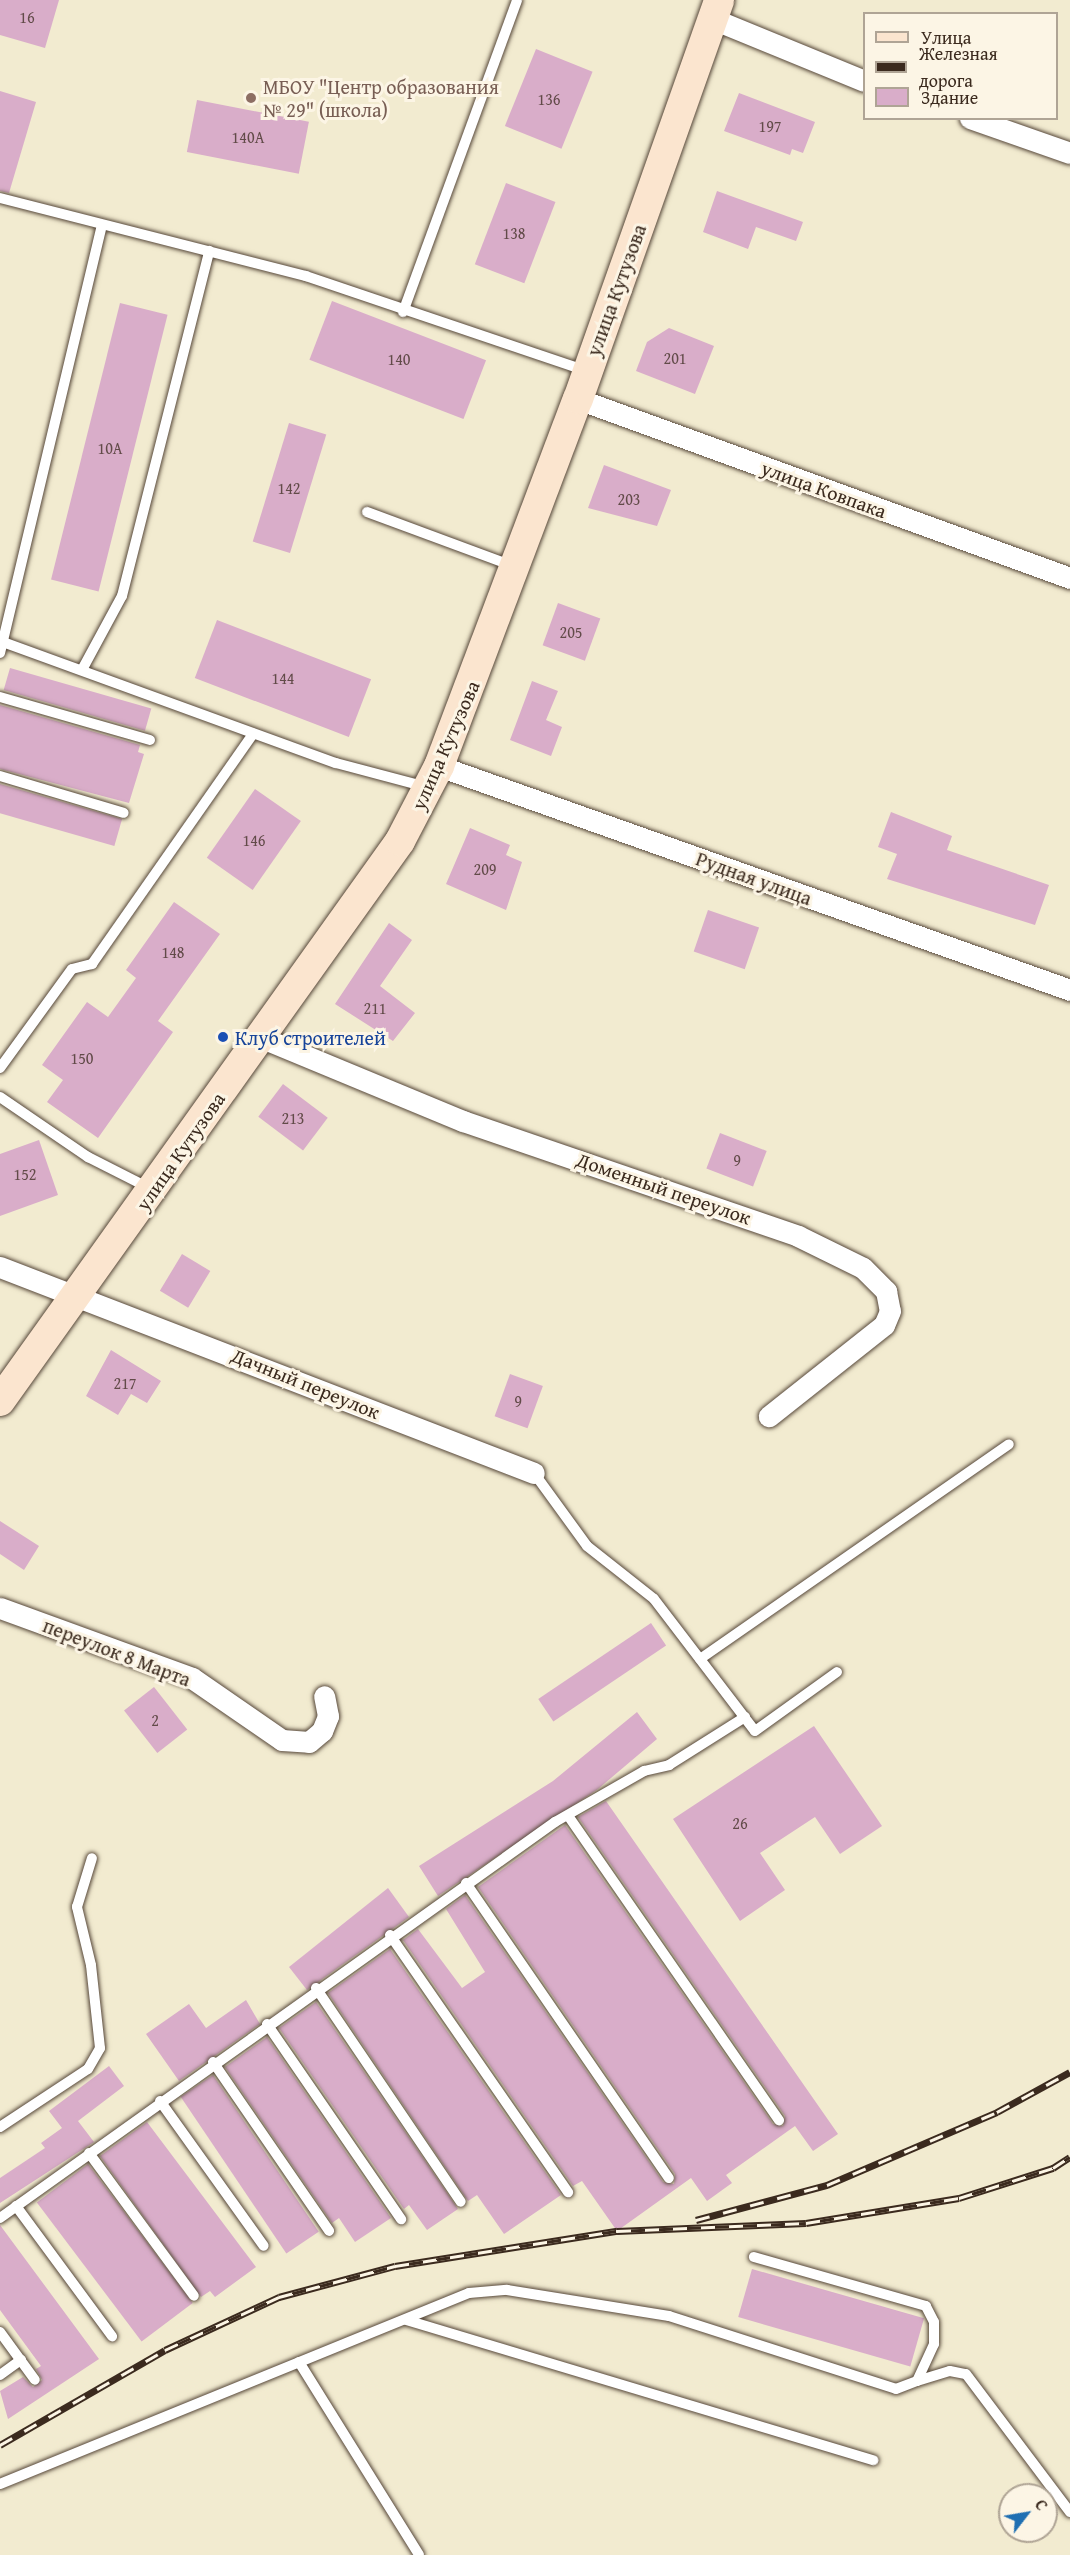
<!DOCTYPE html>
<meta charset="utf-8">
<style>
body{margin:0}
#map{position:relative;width:1070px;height:2555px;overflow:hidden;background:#f2ebd0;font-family:"Gentium Book Plus",serif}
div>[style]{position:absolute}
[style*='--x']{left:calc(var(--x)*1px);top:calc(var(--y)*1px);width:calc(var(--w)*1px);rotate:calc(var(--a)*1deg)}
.building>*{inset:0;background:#d9adc9;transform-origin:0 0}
.roads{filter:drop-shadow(0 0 2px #564739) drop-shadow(0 0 2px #564739)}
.service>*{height:10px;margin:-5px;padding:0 5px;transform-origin:5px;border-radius:5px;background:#fff}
.minor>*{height:21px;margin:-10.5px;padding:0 10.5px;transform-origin:10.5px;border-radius:10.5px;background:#fff}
.secondary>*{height:30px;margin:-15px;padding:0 15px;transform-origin:15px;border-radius:15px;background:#fbe5cf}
.rail>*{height:7px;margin-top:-3.5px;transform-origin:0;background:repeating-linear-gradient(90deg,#fcf5e5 0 14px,#3b2a1e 0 28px);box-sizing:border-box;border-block:2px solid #3b2a1e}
.dots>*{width:16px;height:16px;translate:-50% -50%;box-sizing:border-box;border:3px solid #fcf5e5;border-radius:50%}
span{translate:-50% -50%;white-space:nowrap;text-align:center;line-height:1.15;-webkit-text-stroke:6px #fcf5e5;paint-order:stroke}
.number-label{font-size:16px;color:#624b49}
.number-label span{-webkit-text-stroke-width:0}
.education-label{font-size:20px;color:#785e54}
.left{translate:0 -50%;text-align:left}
.street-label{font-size:20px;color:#3b2a1e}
.transit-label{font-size:20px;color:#164399}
.legend{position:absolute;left:863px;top:12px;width:195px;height:108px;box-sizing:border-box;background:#fcf5e5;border:2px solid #afa495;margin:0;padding:8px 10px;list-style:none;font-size:18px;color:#3b2a1e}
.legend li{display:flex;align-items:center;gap:12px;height:30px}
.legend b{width:30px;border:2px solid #afa495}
.north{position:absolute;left:998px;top:2483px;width:60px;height:60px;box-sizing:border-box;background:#fcf5e5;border:2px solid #afa495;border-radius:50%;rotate:59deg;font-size:16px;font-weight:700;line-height:24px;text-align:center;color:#3b2a1e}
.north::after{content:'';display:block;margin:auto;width:21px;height:27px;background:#1f6fb2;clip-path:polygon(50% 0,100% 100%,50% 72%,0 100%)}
</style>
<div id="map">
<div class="building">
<div style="clip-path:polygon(0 0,59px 0,45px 48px,0 35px)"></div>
<div style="left:536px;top:49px;width:61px;height:83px;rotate:22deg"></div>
<div style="clip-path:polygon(0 91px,36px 102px,9px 193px,0 191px)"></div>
<div style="clip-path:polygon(739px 93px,815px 122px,803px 153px,792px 149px,790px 155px,724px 131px)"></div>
<div style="left:197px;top:100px;width:114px;height:53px;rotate:11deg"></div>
<div style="left:506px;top:183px;width:53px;height:87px;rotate:21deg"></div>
<div style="clip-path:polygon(717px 191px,803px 222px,796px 241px,756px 227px,748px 249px,703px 232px)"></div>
<div style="left:332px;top:301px;width:165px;height:63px;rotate:21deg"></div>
<div style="left:120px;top:303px;width:49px;height:285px;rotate:14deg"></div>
<div style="clip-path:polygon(669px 328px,714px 346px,695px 394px,636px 371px,647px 342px)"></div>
<div style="left:289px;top:423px;width:39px;height:124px;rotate:17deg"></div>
<div style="clip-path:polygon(604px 465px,671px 490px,657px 526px,588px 508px)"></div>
<div style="left:558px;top:603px;width:45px;height:45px;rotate:20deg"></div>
<div style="left:217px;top:620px;width:165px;height:62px;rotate:21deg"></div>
<div style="left:10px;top:668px;width:147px;height:23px;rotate:16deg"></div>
<div style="clip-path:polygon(532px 681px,558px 691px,546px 720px,562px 727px,551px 756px,510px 740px)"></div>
<div style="clip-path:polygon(0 705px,140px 745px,138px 752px,144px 754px,129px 803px,0 769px)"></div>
<div style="left:0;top:784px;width:127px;height:28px;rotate:16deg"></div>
<div style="left:255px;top:789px;width:56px;height:84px;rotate:35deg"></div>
<div style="clip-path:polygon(891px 812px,952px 836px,947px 850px,1049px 885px,1035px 925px,887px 879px,897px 854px,878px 847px)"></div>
<div style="clip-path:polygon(470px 828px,510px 845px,506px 855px,522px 862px,506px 910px,446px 884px)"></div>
<div style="clip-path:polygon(174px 902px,220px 934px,158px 1021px,173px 1032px,98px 1138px,47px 1102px,63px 1080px,42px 1065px,87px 1002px,108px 1017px,136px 978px,126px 970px)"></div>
<div style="left:708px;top:910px;width:54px;height:44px;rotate:19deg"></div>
<div style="clip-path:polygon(389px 923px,412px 940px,380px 986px,415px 1013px,393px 1041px,335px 1004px)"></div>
<div style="left:283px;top:1084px;width:56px;height:41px;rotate:37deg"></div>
<div style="left:720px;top:1133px;width:50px;height:38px;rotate:21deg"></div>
<div style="clip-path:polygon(39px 1140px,58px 1195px,0 1216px,0 1154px)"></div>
<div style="left:182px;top:1254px;width:33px;height:43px;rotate:31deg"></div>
<div style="clip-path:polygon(111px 1350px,161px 1381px,147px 1403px,131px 1394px,118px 1415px,86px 1396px)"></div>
<div style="left:510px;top:1374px;width:35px;height:45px;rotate:20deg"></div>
<div style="clip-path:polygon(0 1521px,39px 1546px,24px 1570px,0 1554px)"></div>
<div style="left:651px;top:1623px;width:27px;height:136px;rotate:56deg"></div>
<div style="left:154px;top:1687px;width:54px;height:38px;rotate:52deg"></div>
<div style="clip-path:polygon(637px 1712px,657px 1739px,598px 1789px,438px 1896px,419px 1866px,553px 1781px)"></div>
<div style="clip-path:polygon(814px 1726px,882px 1826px,840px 1854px,815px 1817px,760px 1853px,785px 1890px,740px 1921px,673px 1819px)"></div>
<div style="clip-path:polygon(606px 1801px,838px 2134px,813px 2151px,795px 2126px,726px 2175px,732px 2183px,707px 2201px,691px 2178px,617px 2231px,582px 2181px,573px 2186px,403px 1940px,418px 1929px,462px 1988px,485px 1972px,446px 1909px,465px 1895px,663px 2182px,674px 2184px,675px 2174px,478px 1887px,565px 1825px,773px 2124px,783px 2126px,785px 2116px,578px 1817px)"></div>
<div style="clip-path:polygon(388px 1888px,409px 1917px,307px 1990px,289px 1967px)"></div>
<div style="clip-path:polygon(390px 1949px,561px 2195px,504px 2234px,477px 2195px,468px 2201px,328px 1993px)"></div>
<div style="clip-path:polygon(246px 2000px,260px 2024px,179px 2081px,146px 2034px,189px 2004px,206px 2028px)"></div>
<div style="clip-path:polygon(316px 2002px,458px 2209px,427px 2230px,409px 2205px,404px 2209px,279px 2028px)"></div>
<div style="clip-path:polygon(267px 2037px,391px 2218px,355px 2242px,339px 2218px,332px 2223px,225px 2067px)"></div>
<div style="clip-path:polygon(109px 2066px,124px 2086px,78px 2121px,94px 2142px,0 2203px,0 2178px,45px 2148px,41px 2143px,62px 2128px,49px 2111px)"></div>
<div style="left:213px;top:2075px;width:189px;height:39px;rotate:56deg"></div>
<div style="clip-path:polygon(147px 2122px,256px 2267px,215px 2297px,210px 2291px,201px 2297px,100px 2156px)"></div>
<div style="left:88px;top:2164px;width:174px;height:64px;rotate:53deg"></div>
<div style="clip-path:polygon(0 2225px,99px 2359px,8px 2419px,0 2391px,23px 2377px,33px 2387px,42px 2380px,36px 2369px,41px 2366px,0 2310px)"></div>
<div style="left:752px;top:2269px;width:179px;height:50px;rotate:16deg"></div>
</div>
<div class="roads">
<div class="service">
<div style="--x:0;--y:198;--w:316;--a:14.3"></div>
<div style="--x:306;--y:276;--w:297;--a:18.7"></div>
<div style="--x:403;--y:312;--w:332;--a:-69.9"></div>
<div style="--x:367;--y:512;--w:156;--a:20.3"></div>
<div style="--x:0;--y:641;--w:357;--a:20"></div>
<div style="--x:336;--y:763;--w:93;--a:14.9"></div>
<div style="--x:0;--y:653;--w:440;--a:-76.6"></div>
<div style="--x:83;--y:668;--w:82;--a:-61.6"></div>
<div style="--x:122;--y:596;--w:356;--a:-75.8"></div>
<div style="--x:0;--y:697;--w:156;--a:16"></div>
<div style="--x:0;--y:776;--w:129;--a:16.6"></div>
<div style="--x:0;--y:1068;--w:122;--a:-54"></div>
<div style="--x:72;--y:969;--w:21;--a:-14"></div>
<div style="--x:92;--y:964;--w:281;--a:-55"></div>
<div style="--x:0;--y:1097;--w:107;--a:34.3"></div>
<div style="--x:88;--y:1157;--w:71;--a:26.9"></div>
<div style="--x:534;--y:1473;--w:90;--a:54"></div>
<div style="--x:587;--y:1546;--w:85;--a:38.3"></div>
<div style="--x:654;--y:1599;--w:166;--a:52.6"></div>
<div style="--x:755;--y:1731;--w:101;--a:-35.7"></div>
<div style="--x:700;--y:1659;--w:376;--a:-34.8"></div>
<div style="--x:569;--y:1817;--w:369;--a:55.3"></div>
<div style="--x:466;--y:1883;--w:358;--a:55.5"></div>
<div style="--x:390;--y:1935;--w:313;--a:55.3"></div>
<div style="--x:316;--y:1988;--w:258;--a:55.9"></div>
<div style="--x:267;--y:2024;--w:237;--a:55.5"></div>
<div style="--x:213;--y:2062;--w:205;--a:55.5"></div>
<div style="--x:160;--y:2101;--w:178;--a:54.4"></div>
<div style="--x:0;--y:2127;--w:105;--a:-33.4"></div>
<div style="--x:88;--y:2069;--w:24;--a:-60"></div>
<div style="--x:100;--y:2048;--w:83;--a:-96.2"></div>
<div style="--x:91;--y:1965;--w:60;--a:-103.6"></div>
<div style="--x:77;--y:1907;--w:51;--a:-73"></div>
<div style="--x:89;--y:2153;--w:177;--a:53.7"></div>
<div style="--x:16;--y:2206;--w:162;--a:53.6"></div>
<div style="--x:0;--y:2218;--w:682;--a:-35.51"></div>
<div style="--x:555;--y:1822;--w:103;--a:-29.8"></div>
<div style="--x:644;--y:1771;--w:26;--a:-13"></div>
<div style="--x:669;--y:1765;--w:90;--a:-32.3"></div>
<div style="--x:406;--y:2320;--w:488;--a:16.7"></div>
<div style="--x:0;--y:2332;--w:59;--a:53.9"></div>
<div style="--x:299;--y:2362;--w:227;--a:58.1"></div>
<div style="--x:0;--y:2375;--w:26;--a:-36"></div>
<div style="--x:917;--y:2381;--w:34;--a:-17"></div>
<div style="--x:950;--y:2371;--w:16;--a:11"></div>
<div style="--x:966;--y:2374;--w:173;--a:53"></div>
<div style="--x:0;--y:2484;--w:506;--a:-22.16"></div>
<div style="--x:469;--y:2293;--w:38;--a:-5"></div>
<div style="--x:507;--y:2290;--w:164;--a:9.1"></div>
<div style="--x:669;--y:2316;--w:238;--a:17.8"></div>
<div style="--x:896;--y:2389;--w:22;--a:-21"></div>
<div style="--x:917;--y:2381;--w:41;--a:-65.3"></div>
<div style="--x:934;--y:2344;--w:22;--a:-90"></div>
<div style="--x:934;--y:2322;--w:18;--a:-117"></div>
<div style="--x:926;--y:2306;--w:179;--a:-164.1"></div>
</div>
<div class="minor">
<div style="--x:713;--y:19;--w:163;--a:22.3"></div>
<div style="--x:970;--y:118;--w:106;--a:19.3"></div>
<div style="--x:578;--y:399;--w:524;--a:19.99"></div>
<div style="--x:439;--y:766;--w:670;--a:19.54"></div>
<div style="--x:260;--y:1037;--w:220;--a:22.5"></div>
<div style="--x:463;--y:1121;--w:354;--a:18.9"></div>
<div style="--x:798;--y:1236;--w:72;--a:26.2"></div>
<div style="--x:863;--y:1268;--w:33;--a:45"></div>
<div style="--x:886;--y:1291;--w:20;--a:79"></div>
<div style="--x:890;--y:1311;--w:15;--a:113"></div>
<div style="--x:884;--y:1325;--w:147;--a:141.6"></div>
<div style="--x:0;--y:1267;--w:572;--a:21.1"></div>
<div style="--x:0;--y:1608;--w:204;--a:20"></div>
<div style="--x:192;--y:1678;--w:109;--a:34.6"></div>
<div style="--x:282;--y:1740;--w:27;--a:4"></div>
<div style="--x:309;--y:1742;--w:17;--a:-40"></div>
<div style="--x:322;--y:1731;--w:16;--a:-68"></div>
<div style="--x:328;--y:1716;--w:20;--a:-101"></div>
</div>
<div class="secondary">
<div style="--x:0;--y:1401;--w:688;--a:-54.46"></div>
<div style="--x:400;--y:841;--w:85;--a:-62.5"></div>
<div style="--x:439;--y:766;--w:392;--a:-69.3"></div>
<div style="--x:578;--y:399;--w:423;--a:-70.5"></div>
</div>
</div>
<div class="rail">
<div style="--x:696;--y:2220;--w:136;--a:-15"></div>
<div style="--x:827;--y:2185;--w:185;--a:-23.2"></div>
<div style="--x:997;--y:2112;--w:83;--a:-28.7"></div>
<div style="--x:0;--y:2445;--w:190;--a:-29.9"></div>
<div style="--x:165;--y:2350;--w:126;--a:-24.9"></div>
<div style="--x:279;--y:2297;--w:120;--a:-15"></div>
<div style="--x:395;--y:2266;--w:225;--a:-9"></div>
<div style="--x:617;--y:2231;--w:189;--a:-2.4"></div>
<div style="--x:806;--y:2223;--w:155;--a:-9.3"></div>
<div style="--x:959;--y:2198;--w:99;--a:-17.7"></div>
<div style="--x:1053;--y:2168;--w:20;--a:-33"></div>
</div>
<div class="dots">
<div style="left:251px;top:98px;background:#8d6e63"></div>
<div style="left:223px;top:1037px;background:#1a4fb4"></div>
</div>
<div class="number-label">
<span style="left:27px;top:17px">16</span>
<span style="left:549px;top:99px">136</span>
<span style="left:770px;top:126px">197</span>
<span style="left:248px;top:137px">140А</span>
<span style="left:514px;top:233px">138</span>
<span style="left:675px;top:358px">201</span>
<span style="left:399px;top:359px">140</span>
<span style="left:110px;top:448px">10А</span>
<span style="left:289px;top:488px">142</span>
<span style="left:629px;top:499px">203</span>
<span style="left:571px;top:632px">205</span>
<span style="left:283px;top:678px">144</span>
<span style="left:254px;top:840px">146</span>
<span style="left:485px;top:869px">209</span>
<span style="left:173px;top:952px">148</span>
<span style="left:375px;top:1008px">211</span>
<span style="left:82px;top:1058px">150</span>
<span style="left:293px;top:1118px">213</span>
<span style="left:737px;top:1160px">9</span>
<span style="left:25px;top:1174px">152</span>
<span style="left:125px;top:1383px">217</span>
<span style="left:518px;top:1401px">9</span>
<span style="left:155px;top:1720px">2</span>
<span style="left:740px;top:1823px">26</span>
</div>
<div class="education-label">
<span class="left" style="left:263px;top:98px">МБОУ "Центр образования<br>№ 29" (школа)</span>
</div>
<div class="street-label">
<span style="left:616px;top:290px;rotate:-70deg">улица Кутузова</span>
<span style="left:824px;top:489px;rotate:20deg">улица Ковпака</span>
<span style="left:445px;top:745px;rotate:-66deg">улица Кутузова</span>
<span style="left:754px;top:878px;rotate:20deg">Рудная улица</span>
<span style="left:180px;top:1151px;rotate:-55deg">улица Кутузова</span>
<span style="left:664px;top:1188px;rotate:19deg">Доменный переулок</span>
<span style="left:306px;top:1383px;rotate:22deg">Дачный переулок</span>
<span style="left:117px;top:1652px;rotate:21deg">переулок 8 Марта</span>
</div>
<div class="transit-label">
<span class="left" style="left:235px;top:1037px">Клуб строителей</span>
</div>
<ul class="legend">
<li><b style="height:8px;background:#fbe5cf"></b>Улица</li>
<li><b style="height:8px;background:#3b2a1e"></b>Железная дорога</li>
<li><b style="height:16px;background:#d9adc9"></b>Здание</li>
</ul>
<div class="north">С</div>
</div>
